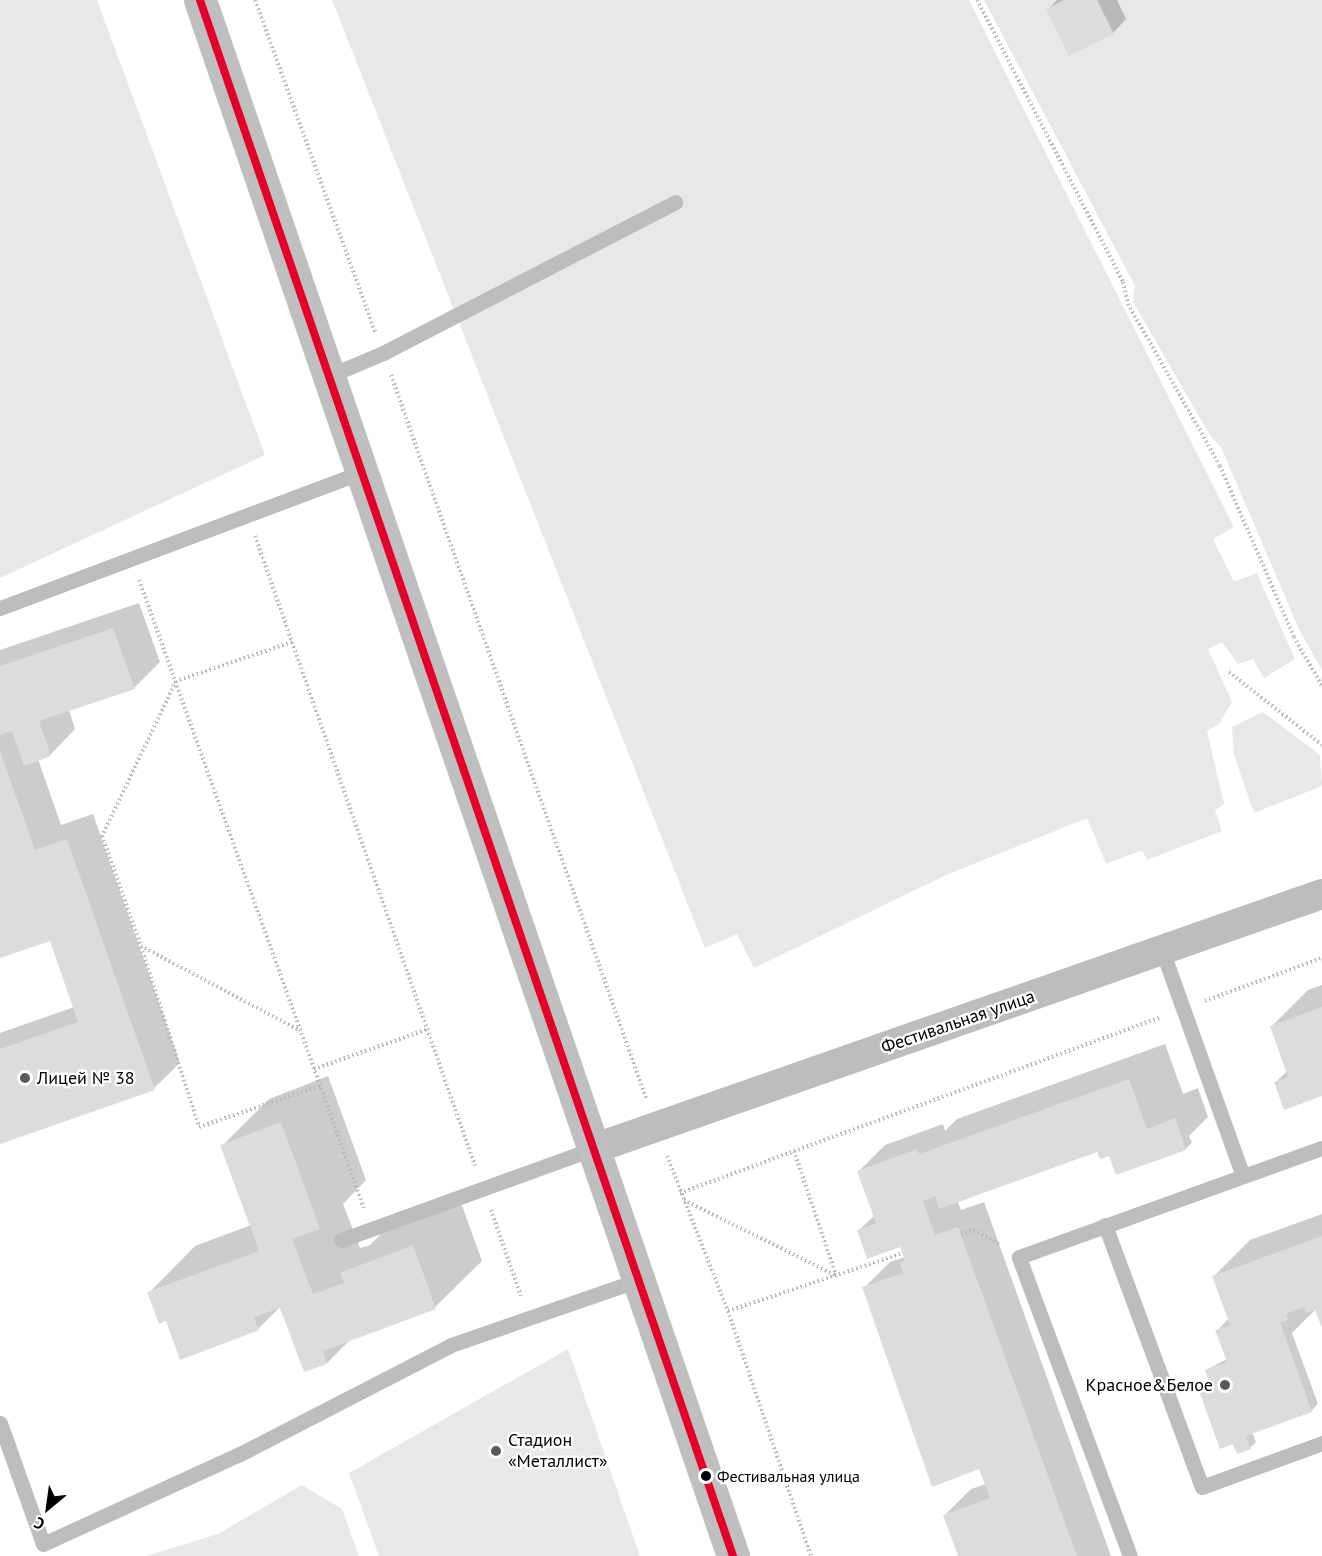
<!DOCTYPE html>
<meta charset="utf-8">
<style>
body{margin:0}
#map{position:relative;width:1322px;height:1556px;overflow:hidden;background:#fff;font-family:"PT Sans",sans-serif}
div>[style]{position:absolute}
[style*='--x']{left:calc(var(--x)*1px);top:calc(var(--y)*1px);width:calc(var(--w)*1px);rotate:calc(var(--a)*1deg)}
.green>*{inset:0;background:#e8e8e8}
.shadow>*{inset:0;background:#0003}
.building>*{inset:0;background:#dcdcdc}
.path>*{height:4px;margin-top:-2px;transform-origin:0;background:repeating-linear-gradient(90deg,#b8b8b8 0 1.5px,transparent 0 4.5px)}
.lane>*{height:15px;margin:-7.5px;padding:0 7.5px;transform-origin:7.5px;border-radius:7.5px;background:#bdbdbd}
.street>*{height:30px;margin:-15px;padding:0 15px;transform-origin:15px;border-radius:15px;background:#bdbdbd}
.secondary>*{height:33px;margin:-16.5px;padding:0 16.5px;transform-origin:16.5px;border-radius:16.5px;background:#bfbfbf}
.bus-1>*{height:8px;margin:-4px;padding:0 4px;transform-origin:4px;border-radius:4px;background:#e4002b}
.dots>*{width:16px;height:16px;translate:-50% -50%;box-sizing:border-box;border:3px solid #fff;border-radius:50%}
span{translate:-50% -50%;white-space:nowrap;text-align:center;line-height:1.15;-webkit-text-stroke:4.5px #fff;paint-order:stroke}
.bus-label{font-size:16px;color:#000}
.left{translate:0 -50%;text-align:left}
.street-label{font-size:18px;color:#000}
.poi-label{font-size:18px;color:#000}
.right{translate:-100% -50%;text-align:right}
.north{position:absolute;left:18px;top:1478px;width:60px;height:60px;-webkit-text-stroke:4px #fff;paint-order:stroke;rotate:209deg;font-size:16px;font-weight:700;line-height:24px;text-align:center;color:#000}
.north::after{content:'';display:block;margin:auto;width:21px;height:27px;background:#000;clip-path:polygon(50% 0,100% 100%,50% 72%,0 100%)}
</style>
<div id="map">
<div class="green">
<div style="clip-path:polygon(0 0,97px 0,265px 455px,0 578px)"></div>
<div style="clip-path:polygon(332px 0,969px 0,1234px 527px,1213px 539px,1234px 582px,1257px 573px,1295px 659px,1264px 678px,1253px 659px,1238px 664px,1222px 642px,1208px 649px,1232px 702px,1219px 724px,1207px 731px,1224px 804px,1215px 810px,1222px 831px,1147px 860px,1142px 850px,1106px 864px,1087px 818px,946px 875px,754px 968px,737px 934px,705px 948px)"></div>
<div style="clip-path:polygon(984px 0,1322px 0,1322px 670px,1299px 629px,1221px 447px,1211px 437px,1133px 302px,1135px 286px)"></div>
<div style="clip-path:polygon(1263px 712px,1320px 755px,1322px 786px,1254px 813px,1234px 755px,1232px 727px)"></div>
<div style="clip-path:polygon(568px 1349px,640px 1556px,379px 1556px,349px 1473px)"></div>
<div style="clip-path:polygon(302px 1485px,342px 1509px,359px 1556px,146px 1556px,218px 1534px)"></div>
</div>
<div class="shadow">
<div style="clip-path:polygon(1057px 0,1117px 0,1126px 19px,1113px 33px,1048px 9px)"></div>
<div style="clip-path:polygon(139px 603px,160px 662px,134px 688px,69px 710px,75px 729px,50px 755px,38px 759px,61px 825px,93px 814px,180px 1063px,154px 1088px,0 1142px,0 1033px,74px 1007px,51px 939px,0 957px,0 650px)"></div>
<div style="clip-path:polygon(1322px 985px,1322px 1095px,1276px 1082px,1288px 1070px,1272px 1026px,1308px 990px)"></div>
<div style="clip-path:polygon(1165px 1044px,1183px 1094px,1198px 1088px,1208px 1117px,1189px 1136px,1192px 1142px,1186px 1149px,1117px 1173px,1110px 1154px,1098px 1150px,957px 1200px,961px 1210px,984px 1202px,1111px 1556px,960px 1556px,945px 1515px,971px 1489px,986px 1484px,980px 1467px,864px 1288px,890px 1262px,905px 1257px,901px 1245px,859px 1230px,875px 1215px,859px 1171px,885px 1145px,943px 1124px,945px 1131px,957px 1119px)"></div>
<div style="clip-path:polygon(328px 1076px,366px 1180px,343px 1204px,360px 1248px,370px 1245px,389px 1226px,460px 1200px,482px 1261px,435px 1307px,350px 1340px,327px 1363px,305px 1370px,281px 1306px,258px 1329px,167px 1319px,149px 1293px,195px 1246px,251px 1225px,222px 1146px,269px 1099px)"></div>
<div style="clip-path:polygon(1322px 1214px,1322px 1325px,1316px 1309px,1292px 1333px,1318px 1404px,1311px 1411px,1252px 1432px,1256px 1442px,1250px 1448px,1201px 1392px,1211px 1384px,1206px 1370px,1227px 1359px,1217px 1331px,1229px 1318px,1214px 1276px,1250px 1240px)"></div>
</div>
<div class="building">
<div style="clip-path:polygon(1064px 0,1097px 0,1114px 34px,1069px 56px,1046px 9px)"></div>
<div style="clip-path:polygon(113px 628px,135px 689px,39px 721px,51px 756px,24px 766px,12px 731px,0 735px,0 666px)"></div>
<div style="clip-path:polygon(0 751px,35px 850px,67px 839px,155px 1090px,0 1144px,0 1049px,78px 1022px,50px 941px,0 958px)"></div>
<div style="clip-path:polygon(1322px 1007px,1322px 1096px,1284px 1110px,1274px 1082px,1288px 1077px,1270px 1026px)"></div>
<div style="clip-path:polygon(1129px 1079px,1147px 1129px,1175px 1118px,1186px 1150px,1116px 1175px,1109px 1156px,1100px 1159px,1097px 1152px,939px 1209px,935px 1196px,923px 1201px,935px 1235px,958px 1227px,1077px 1556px,958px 1556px,943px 1515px,990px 1498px,979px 1469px,932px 1487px,862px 1287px,903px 1273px,900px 1263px,905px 1261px,900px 1247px,867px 1259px,857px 1230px,876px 1223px,857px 1171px,917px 1149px,919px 1154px)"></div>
<div style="clip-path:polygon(281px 1122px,320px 1229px,292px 1239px,313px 1294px,344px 1283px,340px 1273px,413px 1245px,436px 1309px,323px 1351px,327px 1364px,304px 1372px,280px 1308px,254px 1317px,259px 1330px,180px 1360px,166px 1321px,159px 1324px,147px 1292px,259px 1251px,220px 1145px)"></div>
<div style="clip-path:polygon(1322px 1236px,1322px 1328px,1315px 1310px,1306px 1313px,1304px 1307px,1286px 1314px,1288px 1320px,1280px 1322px,1312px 1412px,1246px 1436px,1251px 1449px,1237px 1454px,1233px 1444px,1220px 1449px,1199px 1391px,1211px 1387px,1205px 1370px,1227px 1362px,1215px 1330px,1230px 1325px,1212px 1276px)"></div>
</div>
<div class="path">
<div style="--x:255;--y:0;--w:353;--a:70.1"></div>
<div style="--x:977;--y:0;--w:318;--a:62.6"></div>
<div style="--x:1123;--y:282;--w:23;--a:77"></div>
<div style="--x:1128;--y:304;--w:186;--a:60.4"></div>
<div style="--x:1220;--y:466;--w:186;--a:66.6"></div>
<div style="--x:1294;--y:637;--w:56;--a:60.3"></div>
<div style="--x:391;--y:375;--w:767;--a:70.57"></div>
<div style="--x:255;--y:536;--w:667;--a:70.75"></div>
<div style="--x:139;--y:580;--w:667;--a:70.29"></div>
<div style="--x:292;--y:642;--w:122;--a:161.4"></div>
<div style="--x:176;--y:681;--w:172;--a:115.5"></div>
<div style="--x:102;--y:836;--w:117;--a:70.5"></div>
<div style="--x:141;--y:946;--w:179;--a:28"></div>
<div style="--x:1229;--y:672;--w:118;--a:38.1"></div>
<div style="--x:141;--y:947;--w:189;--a:72.1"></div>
<div style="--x:199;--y:1127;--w:128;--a:-18.7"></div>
<div style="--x:1205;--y:1001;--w:125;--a:-20.2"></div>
<div style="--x:314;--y:1069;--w:121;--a:-19.3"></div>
<div style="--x:794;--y:1151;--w:131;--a:71.3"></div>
<div style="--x:667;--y:1156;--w:167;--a:68.5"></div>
<div style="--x:728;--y:1311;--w:259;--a:71.3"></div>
<div style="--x:680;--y:1193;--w:512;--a:-20.1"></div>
<div style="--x:684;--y:1200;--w:169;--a:26.4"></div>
<div style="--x:491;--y:1210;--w:91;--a:70.8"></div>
<div style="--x:961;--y:1234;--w:14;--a:-17"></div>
<div style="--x:974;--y:1230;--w:30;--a:30"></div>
<div style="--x:728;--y:1311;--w:184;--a:-18.3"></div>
</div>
<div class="lane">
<div style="--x:329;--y:376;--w:59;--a:-23.1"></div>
<div style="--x:383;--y:353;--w:329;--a:-27.3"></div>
<div style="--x:0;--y:608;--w:386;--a:-20.6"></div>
<div style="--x:1162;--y:950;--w:240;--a:70.3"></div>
<div style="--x:1105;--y:1225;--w:279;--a:69.7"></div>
<div style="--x:1202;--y:1487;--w:128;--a:-20.1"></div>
<div style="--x:341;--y:1240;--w:268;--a:-19.9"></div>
<div style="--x:0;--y:1423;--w:128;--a:70.4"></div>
<div style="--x:43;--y:1544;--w:217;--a:-24.6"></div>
<div style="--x:240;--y:1454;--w:237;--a:-27.3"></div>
<div style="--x:451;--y:1345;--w:199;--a:-19.1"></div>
<div style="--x:1130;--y:1556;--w:319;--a:-110.4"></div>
<div style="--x:1019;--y:1257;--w:322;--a:-19.8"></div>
</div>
<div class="street">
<div style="--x:593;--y:1149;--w:772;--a:-19.28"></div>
</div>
<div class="secondary">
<div style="--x:200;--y:0;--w:1645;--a:71.09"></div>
</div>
<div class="bus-1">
<div style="--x:200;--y:0;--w:1645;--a:71.09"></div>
</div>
<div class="dots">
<div style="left:25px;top:1078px;background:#595959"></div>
<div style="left:1225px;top:1385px;background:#595959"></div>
<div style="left:496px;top:1451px;background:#595959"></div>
<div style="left:706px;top:1476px;background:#000"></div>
</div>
<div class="bus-label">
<span class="left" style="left:717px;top:1476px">Фестивальная улица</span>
</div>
<div class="street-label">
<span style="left:958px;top:1022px;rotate:-19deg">Фестивальная улица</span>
</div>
<div class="poi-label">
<span class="left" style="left:37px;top:1078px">Лицей № 38</span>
<span class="right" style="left:1213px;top:1385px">Красное&amp;Белое</span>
<span class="left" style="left:508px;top:1451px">Стадион<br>«Металлист»</span>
</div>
<div class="north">С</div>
</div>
